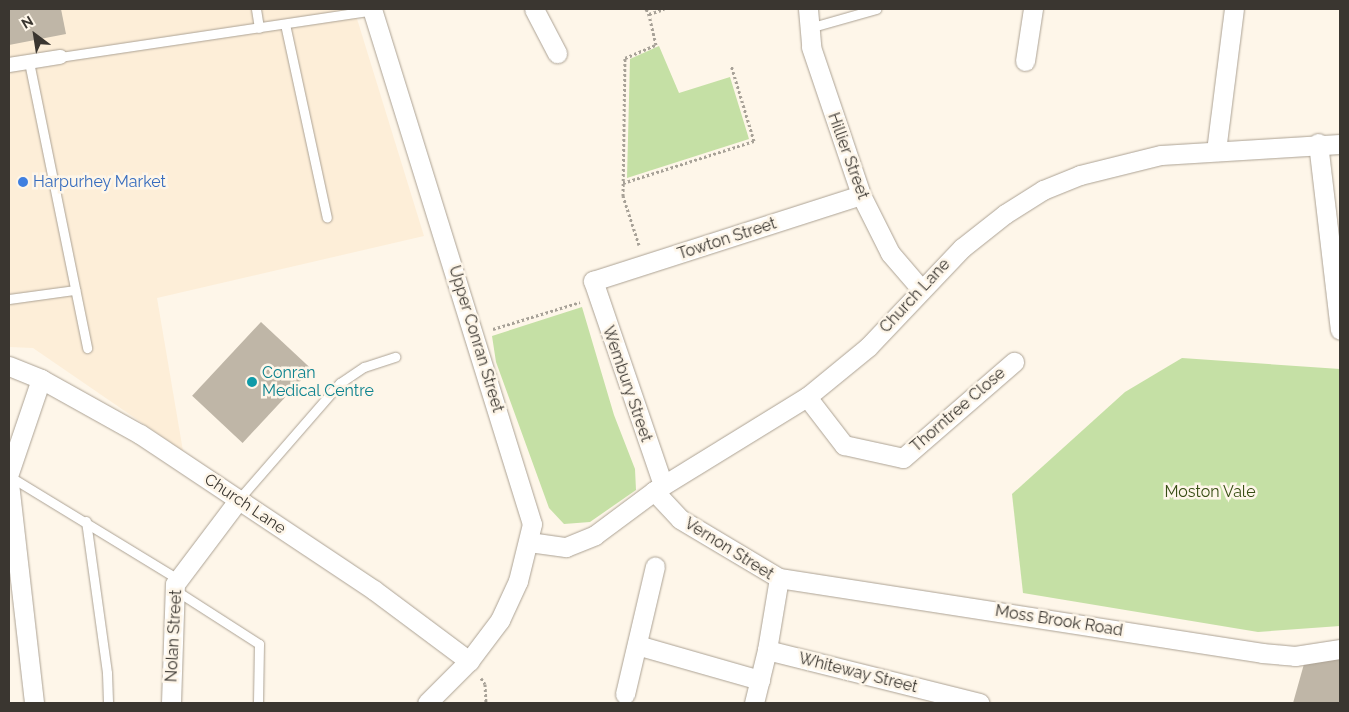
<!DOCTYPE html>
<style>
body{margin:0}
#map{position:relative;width:1349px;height:712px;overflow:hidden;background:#fef6e9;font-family:Raleway,sans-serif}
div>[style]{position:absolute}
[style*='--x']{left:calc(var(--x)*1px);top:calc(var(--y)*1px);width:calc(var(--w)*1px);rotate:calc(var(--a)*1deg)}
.built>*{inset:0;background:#fdeed8}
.green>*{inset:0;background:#c5e0a5}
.building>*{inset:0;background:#bfb6a7;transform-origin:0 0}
.path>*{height:3px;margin-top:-1.5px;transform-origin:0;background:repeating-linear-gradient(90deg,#a8a298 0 2.5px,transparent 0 5px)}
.roads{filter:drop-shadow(0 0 1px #aca294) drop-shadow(0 0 1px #aca294)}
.service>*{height:9px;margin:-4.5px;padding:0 4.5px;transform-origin:4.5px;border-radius:4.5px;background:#fff}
.pedestrian>*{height:14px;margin:-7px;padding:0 7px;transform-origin:7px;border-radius:7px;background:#fff}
.minor>*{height:19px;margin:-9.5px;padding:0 9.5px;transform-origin:9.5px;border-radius:9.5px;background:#fff}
.dots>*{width:14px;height:14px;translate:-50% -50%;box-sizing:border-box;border:2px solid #fef6e9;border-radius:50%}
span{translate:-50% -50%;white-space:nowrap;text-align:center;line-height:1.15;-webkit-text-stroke:5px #fef6e9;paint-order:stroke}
.street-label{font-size:16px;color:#3a3630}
.shop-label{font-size:16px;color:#366cbe}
.left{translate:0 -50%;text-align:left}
.culture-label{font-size:16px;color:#0d838f}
.park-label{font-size:16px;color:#384e15}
.frame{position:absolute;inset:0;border:10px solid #3a3630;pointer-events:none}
.north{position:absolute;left:10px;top:10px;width:50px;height:50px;-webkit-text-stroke:4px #fef6e9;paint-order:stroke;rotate:329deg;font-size:14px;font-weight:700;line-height:20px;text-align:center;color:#3a3630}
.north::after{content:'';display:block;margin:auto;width:18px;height:22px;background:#3a3630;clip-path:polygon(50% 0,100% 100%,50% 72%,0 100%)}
</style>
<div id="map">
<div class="built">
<div style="clip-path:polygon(9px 9px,354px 9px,424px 236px,157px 298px,183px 451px,33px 348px,9px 347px)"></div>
</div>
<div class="green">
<div style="clip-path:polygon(659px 46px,679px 93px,730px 77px,749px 139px,627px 178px,630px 59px)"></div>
<div style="clip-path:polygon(582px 307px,614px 415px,635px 469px,636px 490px,590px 522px,564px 524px,549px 508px,496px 362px,492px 336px)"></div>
<div style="clip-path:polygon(1182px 358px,1340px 369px,1340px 626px,1258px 632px,1023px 593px,1012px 494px,1125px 392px)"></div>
</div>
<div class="building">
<div style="clip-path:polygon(9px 9px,61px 9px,66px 34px,9px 45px)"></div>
<div style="left:261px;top:322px;width:69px;height:101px;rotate:43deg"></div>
<div style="clip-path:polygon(1340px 654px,1340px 703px,1293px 703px,1304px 664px)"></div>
</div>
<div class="path">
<div style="--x:646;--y:9;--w:6;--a:59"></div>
<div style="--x:623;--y:183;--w:138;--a:-17.8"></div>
<div style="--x:754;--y:141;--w:79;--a:-106.8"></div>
<div style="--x:639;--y:245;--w:52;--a:-108.1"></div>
<div style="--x:623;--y:196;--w:138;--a:-89.2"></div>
<div style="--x:625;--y:58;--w:34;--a:-23"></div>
<div style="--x:656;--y:45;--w:32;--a:-103"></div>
<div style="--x:649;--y:14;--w:16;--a:-18"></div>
<div style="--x:493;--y:329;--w:91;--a:-17.2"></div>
<div style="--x:481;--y:678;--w:7;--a:56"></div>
<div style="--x:485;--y:684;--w:19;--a:87"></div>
</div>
<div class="roads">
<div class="service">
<div style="--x:256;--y:9;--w:19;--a:81"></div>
<div style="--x:285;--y:24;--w:198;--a:77.8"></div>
<div style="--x:809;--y:28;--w:70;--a:-15.8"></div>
<div style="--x:60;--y:57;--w:317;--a:-8.5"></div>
<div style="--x:29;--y:62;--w:292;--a:78.5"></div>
<div style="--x:9;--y:299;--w:67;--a:-7.8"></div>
<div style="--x:9;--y:476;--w:198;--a:31.4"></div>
<div style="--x:239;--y:499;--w:154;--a:-49"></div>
<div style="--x:340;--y:383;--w:29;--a:-34"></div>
<div style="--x:364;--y:367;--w:33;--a:-18"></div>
<div style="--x:86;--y:521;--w:153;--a:82.1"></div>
<div style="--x:107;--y:673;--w:30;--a:88"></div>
<div style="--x:175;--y:590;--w:100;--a:32.7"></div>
<div style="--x:259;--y:644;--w:59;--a:91"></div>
</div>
<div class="pedestrian">
<div style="--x:9;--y:65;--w:52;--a:-8.9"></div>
</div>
<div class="minor">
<div style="--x:372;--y:9;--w:539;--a:72.74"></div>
<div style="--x:532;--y:524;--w:59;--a:103.8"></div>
<div style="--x:518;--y:581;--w:43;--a:114.8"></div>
<div style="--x:500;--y:620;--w:51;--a:127.1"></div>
<div style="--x:469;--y:661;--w:59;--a:135"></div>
<div style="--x:534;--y:9;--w:50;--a:62.4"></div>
<div style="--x:808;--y:9;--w:38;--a:85"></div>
<div style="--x:811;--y:47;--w:156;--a:71.3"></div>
<div style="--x:861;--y:195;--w:65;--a:63.4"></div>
<div style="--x:890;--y:253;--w:48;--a:49.3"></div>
<div style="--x:1025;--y:61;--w:53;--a:-81.3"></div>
<div style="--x:1318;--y:143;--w:188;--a:83.3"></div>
<div style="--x:1216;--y:151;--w:143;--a:-82.8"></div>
<div style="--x:9;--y:366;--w:35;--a:22"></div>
<div style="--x:41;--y:379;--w:113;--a:29.1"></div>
<div style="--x:140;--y:434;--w:281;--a:33.7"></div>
<div style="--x:374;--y:590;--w:119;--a:36.8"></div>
<div style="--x:807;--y:397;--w:61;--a:52.4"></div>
<div style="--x:844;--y:445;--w:60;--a:12.4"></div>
<div style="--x:903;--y:458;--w:147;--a:-40.9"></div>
<div style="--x:9;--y:473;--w:99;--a:-71.2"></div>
<div style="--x:9;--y:483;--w:221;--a:83.5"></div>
<div style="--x:663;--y:485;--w:216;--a:-108.9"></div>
<div style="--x:593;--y:281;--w:281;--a:-17.8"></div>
<div style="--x:654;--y:491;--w:38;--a:47"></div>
<div style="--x:680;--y:519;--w:115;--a:30.8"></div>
<div style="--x:779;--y:578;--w:73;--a:99.5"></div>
<div style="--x:767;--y:650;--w:55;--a:103.8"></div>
<div style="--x:529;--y:542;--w:37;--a:8"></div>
<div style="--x:566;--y:547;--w:31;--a:-22"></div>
<div style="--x:595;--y:535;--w:74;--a:-36.7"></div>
<div style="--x:654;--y:491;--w:180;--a:-31.6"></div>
<div style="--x:807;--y:397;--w:79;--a:-39.3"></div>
<div style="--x:868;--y:347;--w:137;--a:-46.5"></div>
<div style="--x:962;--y:248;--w:55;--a:-38.3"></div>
<div style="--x:1005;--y:214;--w:45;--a:-32.3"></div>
<div style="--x:1043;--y:190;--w:40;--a:-22"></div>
<div style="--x:1080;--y:175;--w:83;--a:-13.9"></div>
<div style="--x:1161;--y:155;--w:179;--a:-3.5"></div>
<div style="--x:779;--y:578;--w:489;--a:8.8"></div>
<div style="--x:1262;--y:653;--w:33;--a:5"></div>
<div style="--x:1295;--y:656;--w:46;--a:-8.8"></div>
<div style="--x:637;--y:645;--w:128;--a:15.9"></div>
<div style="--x:767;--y:650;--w:219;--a:14"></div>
<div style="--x:625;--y:694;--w:131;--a:-76.8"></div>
<div style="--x:171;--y:703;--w:119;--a:-88.1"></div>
<div style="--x:175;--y:584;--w:106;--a:-53"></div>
</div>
</div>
<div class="dots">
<div style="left:23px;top:182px;background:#3f7fe0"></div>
<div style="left:252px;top:382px;background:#0f9aa8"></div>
</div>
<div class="street-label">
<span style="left:848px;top:156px;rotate:70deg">Hillier Street</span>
<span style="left:727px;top:239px;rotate:-18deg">Towton Street</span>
<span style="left:915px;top:296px;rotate:-47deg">Church Lane</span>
<span style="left:476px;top:339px;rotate:73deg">Upper Conran Street</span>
<span style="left:627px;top:384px;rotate:71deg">Wembury Street</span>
<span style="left:958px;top:410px;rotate:-41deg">Thorntree Close</span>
<span style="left:245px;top:504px;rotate:34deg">Church Lane</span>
<span style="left:729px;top:549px;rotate:32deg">Vernon Street</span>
<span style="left:1059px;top:621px;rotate:9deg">Moss Brook Road</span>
<span style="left:174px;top:636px;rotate:-87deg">Nolan Street</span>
<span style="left:858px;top:673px;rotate:14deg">Whiteway Street</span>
</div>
<div class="shop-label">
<span class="left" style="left:33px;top:182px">Harpurhey Market</span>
</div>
<div class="culture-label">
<span class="left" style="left:262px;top:382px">Conran<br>Medical Centre</span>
</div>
<div class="park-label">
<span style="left:1210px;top:492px">Moston Vale</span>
</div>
<div class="frame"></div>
<div class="north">N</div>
</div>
